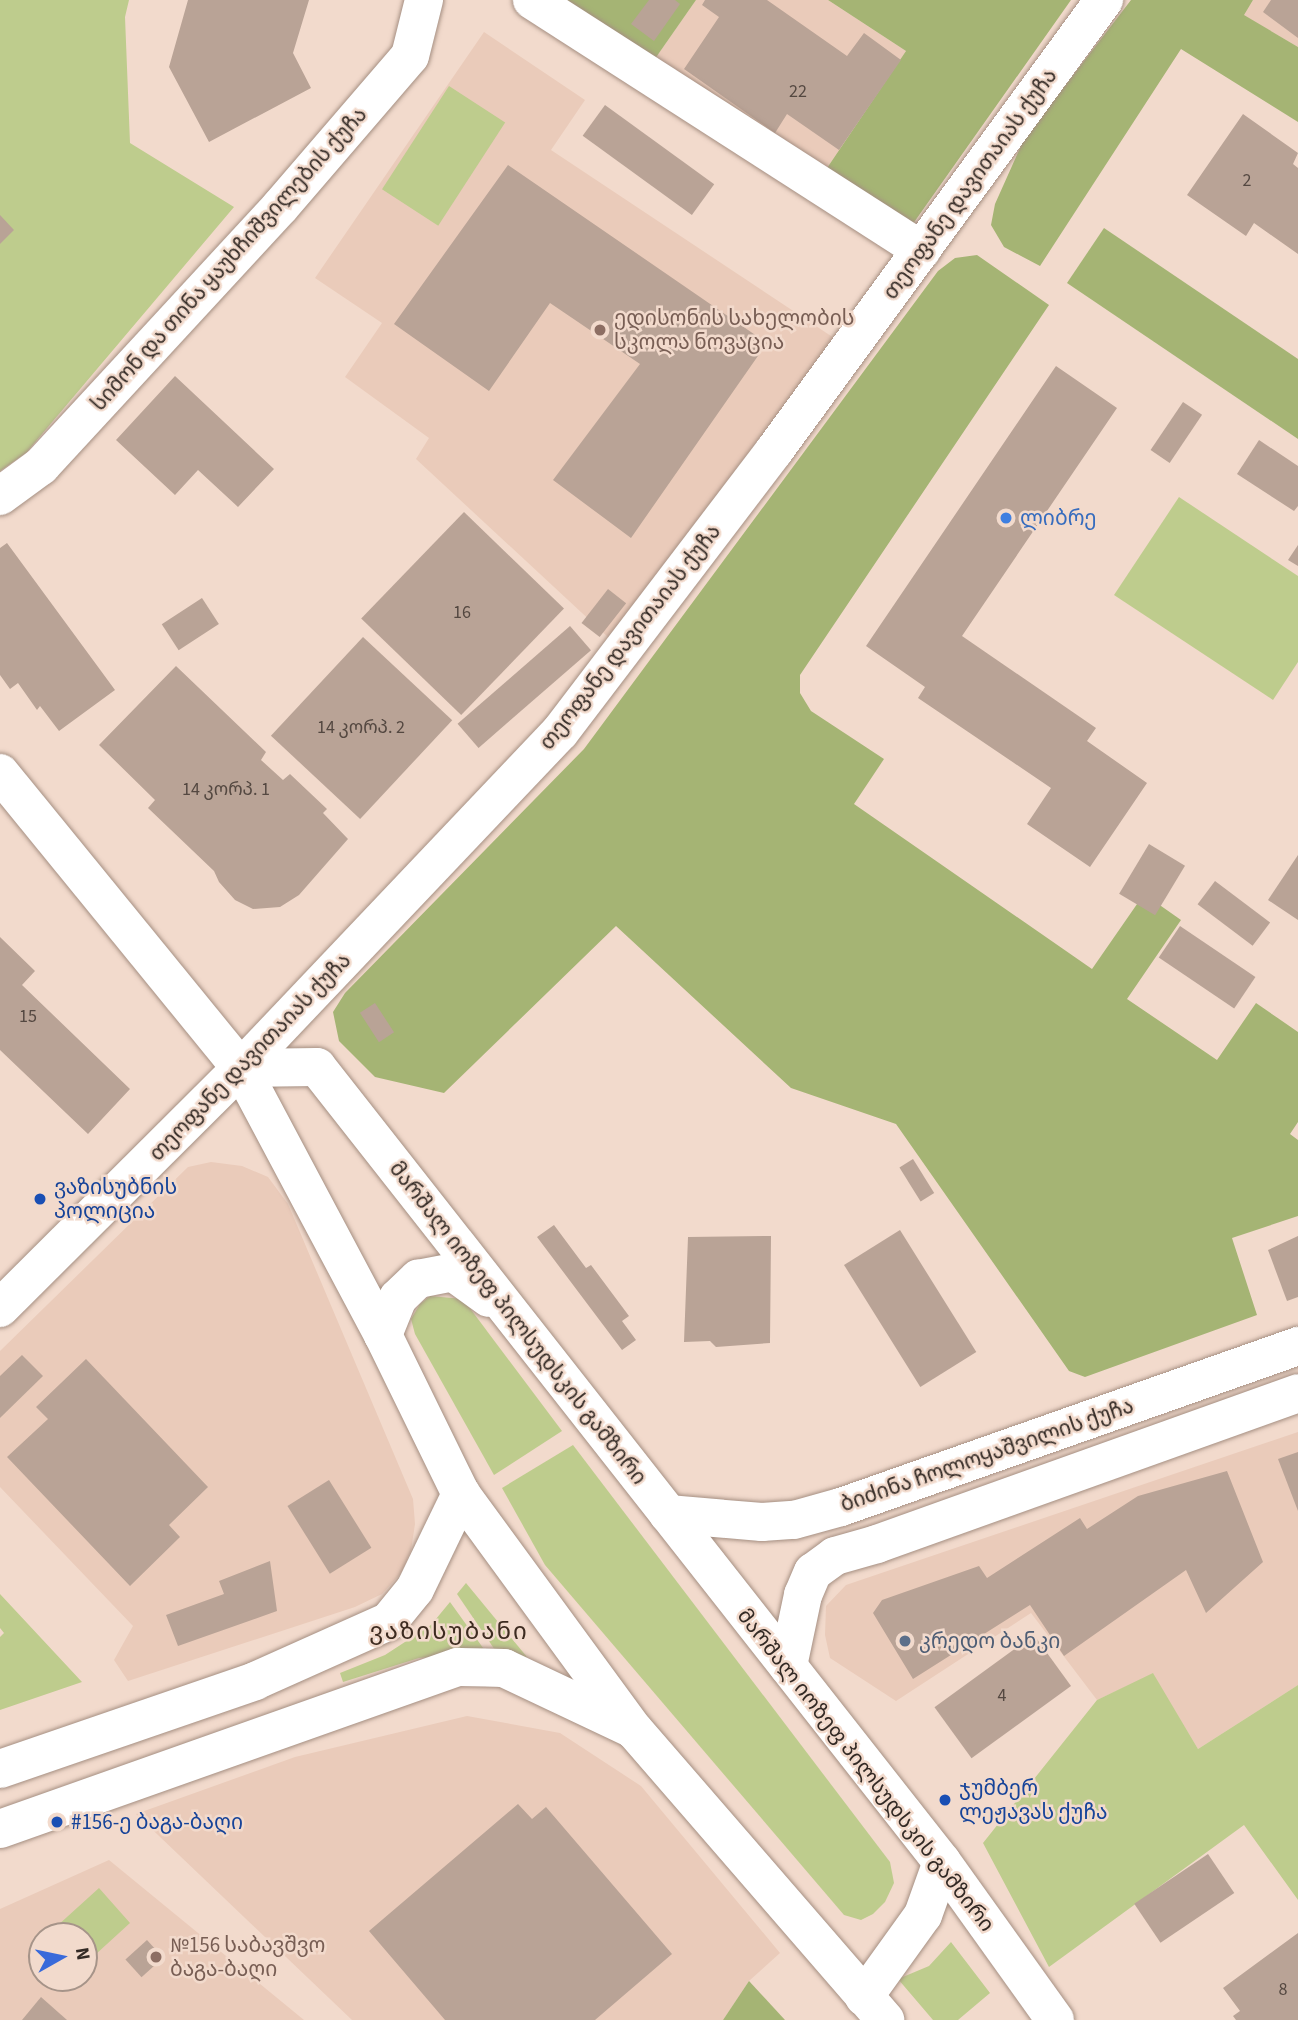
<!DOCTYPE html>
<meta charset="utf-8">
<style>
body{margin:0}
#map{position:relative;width:1298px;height:2020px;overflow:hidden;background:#f2dacc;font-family:"Source Sans 3","Noto Sans Georgian",sans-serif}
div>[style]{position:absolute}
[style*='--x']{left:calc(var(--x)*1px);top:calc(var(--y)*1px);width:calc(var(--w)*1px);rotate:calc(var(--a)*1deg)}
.built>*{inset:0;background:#eacbba}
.green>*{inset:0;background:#becc8d;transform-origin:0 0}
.forest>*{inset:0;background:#a5b474}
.building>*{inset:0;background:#b9a396;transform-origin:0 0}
.roads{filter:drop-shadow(0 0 2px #a58f82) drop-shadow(0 0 2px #a58f82)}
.street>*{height:38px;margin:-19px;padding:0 19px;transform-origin:19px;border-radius:19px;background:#fff}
.secondary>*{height:38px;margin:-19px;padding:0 19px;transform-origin:19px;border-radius:19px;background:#fff}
.dots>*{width:19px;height:19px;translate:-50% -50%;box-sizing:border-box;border:4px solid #f2dacc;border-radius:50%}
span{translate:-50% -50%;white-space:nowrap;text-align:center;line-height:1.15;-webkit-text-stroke:5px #f2dacc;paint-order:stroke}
.number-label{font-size:18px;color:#544841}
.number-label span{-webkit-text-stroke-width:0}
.street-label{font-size:21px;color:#332a25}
.education-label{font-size:21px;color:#785e54}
.left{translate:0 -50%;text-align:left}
.shop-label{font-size:21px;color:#366cbe}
.transit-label{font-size:21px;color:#164399}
.service-label{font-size:21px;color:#4e5e75}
.quarter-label{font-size:24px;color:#3d2b20;letter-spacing:2px}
.north{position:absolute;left:28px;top:1922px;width:70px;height:70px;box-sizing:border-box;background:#f2dacc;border:2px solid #a69489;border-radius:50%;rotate:81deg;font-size:19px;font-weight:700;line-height:28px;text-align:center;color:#332a25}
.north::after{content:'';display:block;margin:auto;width:24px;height:32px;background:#396ada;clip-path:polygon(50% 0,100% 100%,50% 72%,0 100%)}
</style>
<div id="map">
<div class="built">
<div style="clip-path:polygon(696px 0,828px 0,906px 51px,823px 174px,650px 66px)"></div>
<div style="clip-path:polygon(1253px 0,1298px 0,1298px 47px,1243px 15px)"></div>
<div style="clip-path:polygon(484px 32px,585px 100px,551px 150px,834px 338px,610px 639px,416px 459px,429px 438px,345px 377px,382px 323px,315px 278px)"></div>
<div style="clip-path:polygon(211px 1162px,242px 1166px,268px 1177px,288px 1204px,413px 1499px,415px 1524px,411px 1550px,402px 1572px,382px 1594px,355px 1607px,128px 1681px,114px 1660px,133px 1626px,0 1487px,0 1351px,188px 1167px)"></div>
<div style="clip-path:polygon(1298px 1432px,1298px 1685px,1198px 1749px,1153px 1674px,1097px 1700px,1031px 1613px,896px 1701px,830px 1658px,825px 1635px,826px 1606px,846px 1585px)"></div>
<div style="clip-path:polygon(467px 1716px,560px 1733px,641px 1786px,780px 1953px,749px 1981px,723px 2020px,352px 2020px,136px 1814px,295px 1757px)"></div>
<div style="clip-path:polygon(evenodd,109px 1860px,304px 2020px,0 2020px,0 1909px,109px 1860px,42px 1936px,84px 1936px,84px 1978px,42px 1978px,42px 1936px)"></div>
</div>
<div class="green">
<div style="clip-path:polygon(0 0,129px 0,125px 17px,130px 143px,234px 207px,26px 453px,0 471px)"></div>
<div style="left:449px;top:86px;width:67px;height:123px;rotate:33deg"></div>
<div style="clip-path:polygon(1179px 497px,1298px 576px,1298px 662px,1273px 700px,1114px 595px)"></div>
<div style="clip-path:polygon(430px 1296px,463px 1299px,562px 1431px,494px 1475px,415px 1334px,411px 1319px,420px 1304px)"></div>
<div style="clip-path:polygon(573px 1445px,890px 1862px,894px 1883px,885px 1902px,873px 1914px,861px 1920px,844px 1915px,545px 1565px,502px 1488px)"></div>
<div style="clip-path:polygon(466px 1583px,527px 1657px,497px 1653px,457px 1594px)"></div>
<div style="clip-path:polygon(0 1594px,82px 1682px,0 1710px,0 1637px,4px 1633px,0 1628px)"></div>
<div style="clip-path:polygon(450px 1602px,486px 1652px,419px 1658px,343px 1682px,340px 1673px,385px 1655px,431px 1625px)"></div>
<div style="clip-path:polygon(1153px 1673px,1198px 1749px,1298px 1685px,1298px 1900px,1244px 1825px,1049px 1967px,983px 1843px,1097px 1700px)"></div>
<div style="clip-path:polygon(99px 1888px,130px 1923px,84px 1965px,84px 1936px,46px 1936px)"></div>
<div style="clip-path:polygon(951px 1942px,990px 1993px,958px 2020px,933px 2020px,898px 1979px,929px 1966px)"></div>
</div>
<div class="forest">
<div style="clip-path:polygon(544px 0,696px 0,650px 66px)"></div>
<div style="clip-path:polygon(828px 0,1071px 0,910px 228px,823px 174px,906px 51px)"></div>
<div style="clip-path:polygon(1131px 0,1253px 0,1244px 15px,1298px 47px,1298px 122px,1181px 49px,1040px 266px,1004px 247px,991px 225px,995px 204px,1024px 139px)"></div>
<div style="clip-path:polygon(1104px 228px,1298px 359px,1298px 439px,1067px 283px)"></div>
<div style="clip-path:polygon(977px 255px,1049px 305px,800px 675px,800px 693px,811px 711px,884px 759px,854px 804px,1092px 969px,1144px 894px,1181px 920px,1127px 999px,1217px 1060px,1256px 1003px,1298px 1032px,1298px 1122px,1290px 1134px,1298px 1140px,1298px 1216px,1232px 1238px,1257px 1315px,1085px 1377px,1069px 1371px,896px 1124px,791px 1088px,616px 926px,444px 1093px,375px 1077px,339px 1041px,333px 1012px,345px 993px,584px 749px,938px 271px,955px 258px)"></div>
<div style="clip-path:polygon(749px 1981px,785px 2020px,723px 2020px)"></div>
</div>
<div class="building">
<div style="clip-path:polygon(188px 0,309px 0,293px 53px,311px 88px,209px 142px,169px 67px)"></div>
<div style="clip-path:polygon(649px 0,675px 0,680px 4px,654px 41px,631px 24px)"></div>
<div style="clip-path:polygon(705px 0,767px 0,847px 56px,864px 33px,901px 60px,839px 150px,787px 114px,775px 133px,684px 69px,719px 17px,702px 5px)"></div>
<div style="clip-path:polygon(1271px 0,1298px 0,1298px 38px,1263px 12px)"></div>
<div style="left:605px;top:105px;width:135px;height:38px;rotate:36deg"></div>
<div style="clip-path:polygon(1243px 114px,1298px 153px,1293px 164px,1298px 168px,1298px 254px,1254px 223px,1246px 236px,1187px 195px)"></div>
<div style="clip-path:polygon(508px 165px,767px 343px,631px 538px,553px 480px,640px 364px,550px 303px,489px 391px,394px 324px)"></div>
<div style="clip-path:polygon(0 215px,14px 230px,0 244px)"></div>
<div style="clip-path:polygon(1056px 366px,1117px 408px,962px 636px,1096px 728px,1087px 741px,1147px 783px,1090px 867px,1027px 824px,1051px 788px,918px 698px,925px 687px,866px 646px)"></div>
<div style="clip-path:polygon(175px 376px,274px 469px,238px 507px,198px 470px,175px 495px,116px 440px)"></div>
<div style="left:1183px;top:402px;width:23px;height:58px;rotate:34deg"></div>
<div style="clip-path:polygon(1259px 440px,1298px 466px,1298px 506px,1294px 511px,1237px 474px)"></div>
<div style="left:464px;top:512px;width:139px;height:148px;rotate:44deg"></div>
<div style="clip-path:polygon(7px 543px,115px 690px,59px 731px,40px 706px,37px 710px,18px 683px,10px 689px,0 675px,0 548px)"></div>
<div style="clip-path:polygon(1298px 545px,1298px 566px,1288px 560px)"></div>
<div style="left:608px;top:589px;width:23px;height:43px;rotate:38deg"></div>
<div style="left:202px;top:598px;width:31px;height:48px;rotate:57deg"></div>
<div style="left:570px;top:626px;width:32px;height:149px;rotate:49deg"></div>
<div style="left:363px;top:637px;width:122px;height:135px;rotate:43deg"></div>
<div style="clip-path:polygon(176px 666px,266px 752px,261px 760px,283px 780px,290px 774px,327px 809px,323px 813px,348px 839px,299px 895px,280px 907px,253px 909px,235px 900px,219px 882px,214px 871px,148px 808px,155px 800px,99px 745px)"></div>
<div style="left:1149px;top:844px;width:42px;height:58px;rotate:31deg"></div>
<div style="clip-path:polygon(1298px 855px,1298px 920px,1268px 900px)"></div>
<div style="left:1215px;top:881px;width:69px;height:29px;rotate:37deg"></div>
<div style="left:1180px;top:926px;width:91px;height:38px;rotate:34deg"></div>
<div style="clip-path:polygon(0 937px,35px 971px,22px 985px,130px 1089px,88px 1134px,0 1050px)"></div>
<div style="left:375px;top:1003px;width:35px;height:18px;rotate:57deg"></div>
<div style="left:913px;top:1159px;width:40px;height:16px;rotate:58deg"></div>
<div style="clip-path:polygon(554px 1225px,586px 1268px,591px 1265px,629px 1316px,622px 1321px,636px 1340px,622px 1350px,537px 1237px)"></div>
<div style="left:900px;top:1230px;width:144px;height:66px;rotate:58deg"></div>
<div style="clip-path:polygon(771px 1236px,770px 1343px,716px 1347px,710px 1341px,684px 1342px,688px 1237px)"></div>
<div style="clip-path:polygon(1298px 1236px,1298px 1297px,1287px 1301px,1268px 1250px)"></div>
<div style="clip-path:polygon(22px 1355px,43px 1376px,0 1418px,0 1376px)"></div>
<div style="clip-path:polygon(86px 1359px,208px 1487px,169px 1525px,180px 1537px,130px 1586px,7px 1457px,48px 1419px,36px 1407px)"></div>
<div style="clip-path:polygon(1298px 1452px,1298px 1511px,1278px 1459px)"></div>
<div style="clip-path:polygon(1227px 1471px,1263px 1562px,1206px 1613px,1186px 1570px,1064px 1656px,1030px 1605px,913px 1679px,873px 1613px,882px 1600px,979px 1566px,987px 1578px,1080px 1518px,1087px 1529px,1138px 1496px)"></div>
<div style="left:329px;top:1480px;width:80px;height:49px;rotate:58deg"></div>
<div style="clip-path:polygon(270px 1561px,277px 1611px,178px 1646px,166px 1615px,224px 1594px,219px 1581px)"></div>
<div style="left:1034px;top:1635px;width:63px;height:123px;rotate:54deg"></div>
<div style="clip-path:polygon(518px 1804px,532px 1819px,546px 1807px,672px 1954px,595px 2020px,445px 2020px,369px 1931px)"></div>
<div style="left:1208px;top:1854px;width:47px;height:89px;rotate:56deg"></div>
<div style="clip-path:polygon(1298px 1933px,1298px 2020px,1236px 2020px,1233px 2016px,1240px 2011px,1223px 1988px)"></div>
<div style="left:147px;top:1940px;width:24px;height:29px;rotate:48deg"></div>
<div style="clip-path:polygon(41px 1997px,67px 2020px,22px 2020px)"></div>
</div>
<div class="roads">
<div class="street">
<div style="--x:532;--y:0;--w:463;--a:32.7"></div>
<div style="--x:0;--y:496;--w:51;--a:-36.2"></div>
<div style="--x:41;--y:466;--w:352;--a:-47.3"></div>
<div style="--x:280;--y:207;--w:199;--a:-49.3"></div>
<div style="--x:410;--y:56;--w:58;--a:-76"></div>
<div style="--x:0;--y:773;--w:381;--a:50.8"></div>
</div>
<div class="secondary">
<div style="--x:241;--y:1068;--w:76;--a:-0.8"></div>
<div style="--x:317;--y:1067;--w:1011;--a:51.83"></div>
<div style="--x:942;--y:1862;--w:194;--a:54.4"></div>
<div style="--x:241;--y:1068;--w:302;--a:62"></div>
<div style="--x:383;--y:1335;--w:177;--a:63.9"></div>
<div style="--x:461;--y:1494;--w:293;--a:53.8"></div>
<div style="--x:634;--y:1730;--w:384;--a:49.1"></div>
<div style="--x:0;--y:1308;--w:340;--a:-44.9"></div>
<div style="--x:241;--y:1068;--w:463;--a:-46.5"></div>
<div style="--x:560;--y:732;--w:353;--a:-52.7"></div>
<div style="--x:774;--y:451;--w:559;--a:-53.81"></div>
<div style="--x:383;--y:1335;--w:40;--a:-68"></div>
<div style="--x:398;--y:1298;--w:28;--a:-44"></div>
<div style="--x:418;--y:1279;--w:36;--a:-11"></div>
<div style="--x:453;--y:1272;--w:44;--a:35.8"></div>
<div style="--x:668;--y:1514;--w:94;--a:4.9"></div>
<div style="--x:762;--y:1522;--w:32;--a:-4"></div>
<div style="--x:794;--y:1520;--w:49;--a:-15.5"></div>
<div style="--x:841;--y:1507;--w:485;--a:-19.4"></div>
<div style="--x:788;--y:1666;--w:73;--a:-78.1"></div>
<div style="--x:803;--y:1595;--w:25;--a:-67"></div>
<div style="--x:813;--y:1572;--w:27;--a:-36"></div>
<div style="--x:835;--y:1556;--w:44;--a:-15.9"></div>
<div style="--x:877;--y:1544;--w:447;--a:-19.7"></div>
<div style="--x:0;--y:1769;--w:270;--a:-19"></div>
<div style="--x:255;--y:1681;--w:147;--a:-24.1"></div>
<div style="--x:389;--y:1621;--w:41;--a:-50.9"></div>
<div style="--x:415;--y:1589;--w:106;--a:-64.2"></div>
<div style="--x:0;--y:1829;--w:486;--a:-19.5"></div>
<div style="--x:458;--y:1667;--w:46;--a:1.2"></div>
<div style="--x:504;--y:1668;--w:138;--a:25.3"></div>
<div style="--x:864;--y:1997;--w:101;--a:-54.3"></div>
<div style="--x:923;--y:1915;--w:56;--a:-70.3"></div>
</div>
</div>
<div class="dots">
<div style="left:600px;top:330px;background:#8d6e63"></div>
<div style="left:1006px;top:518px;background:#3f7fe0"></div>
<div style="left:40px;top:1199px;background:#1a4fb4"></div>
<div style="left:905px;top:1641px;background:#5c6f8a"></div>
<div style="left:945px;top:1800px;background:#1a4fb4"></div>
<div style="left:57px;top:1822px;background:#1a4fb4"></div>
<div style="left:156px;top:1957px;background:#8d6e63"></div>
</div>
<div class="number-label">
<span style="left:798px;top:92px">22</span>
<span style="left:1247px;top:181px">2</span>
<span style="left:462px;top:613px">16</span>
<span style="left:361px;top:728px">14 კორპ. 2</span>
<span style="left:226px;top:790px">14 კორპ. 1</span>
<span style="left:28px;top:1017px">15</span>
<span style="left:1002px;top:1696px">4</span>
<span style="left:1283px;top:1990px">8</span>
</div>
<div class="street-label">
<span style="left:970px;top:184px;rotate:-54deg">თეოფანე დავითაიას ქუჩა</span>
<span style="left:229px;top:259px;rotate:-48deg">სიმონ და თინა ყაუხჩიშვილების ქუჩა</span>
<span style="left:630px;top:637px;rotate:-52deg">თეოფანე დავითაიას ქუჩა</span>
<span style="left:250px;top:1057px;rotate:-46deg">თეოფანე დავითაიას ქუჩა</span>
<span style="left:518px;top:1323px;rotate:52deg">მარშალ იოზეფ პილსუდსკის გამზირი</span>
<span style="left:987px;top:1455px;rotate:-19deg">ბიძინა ჩოლოყაშვილის ქუჩა</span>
<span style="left:866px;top:1770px;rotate:52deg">მარშალ იოზეფ პილსუდსკის გამზირი</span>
</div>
<div class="education-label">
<span class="left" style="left:614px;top:330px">ედისონის სახელობის<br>სკოლა ნოვაცია</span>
<span class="left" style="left:170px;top:1957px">№156 საბავშვო<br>ბაგა-ბაღი</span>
</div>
<div class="shop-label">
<span class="left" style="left:1020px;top:518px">ლიბრე</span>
</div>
<div class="transit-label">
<span class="left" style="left:54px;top:1199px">ვაზისუბნის<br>პოლიცია</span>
<span class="left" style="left:959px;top:1800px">ჯუმბერ<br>ლეჟავას ქუჩა</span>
<span class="left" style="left:71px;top:1822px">#156-ე ბაგა-ბაღი</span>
</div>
<div class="service-label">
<span class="left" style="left:919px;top:1641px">კრედო ბანკი</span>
</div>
<div class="quarter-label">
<span style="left:449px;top:1632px">ვაზისუბანი</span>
</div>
<div class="north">N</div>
</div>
